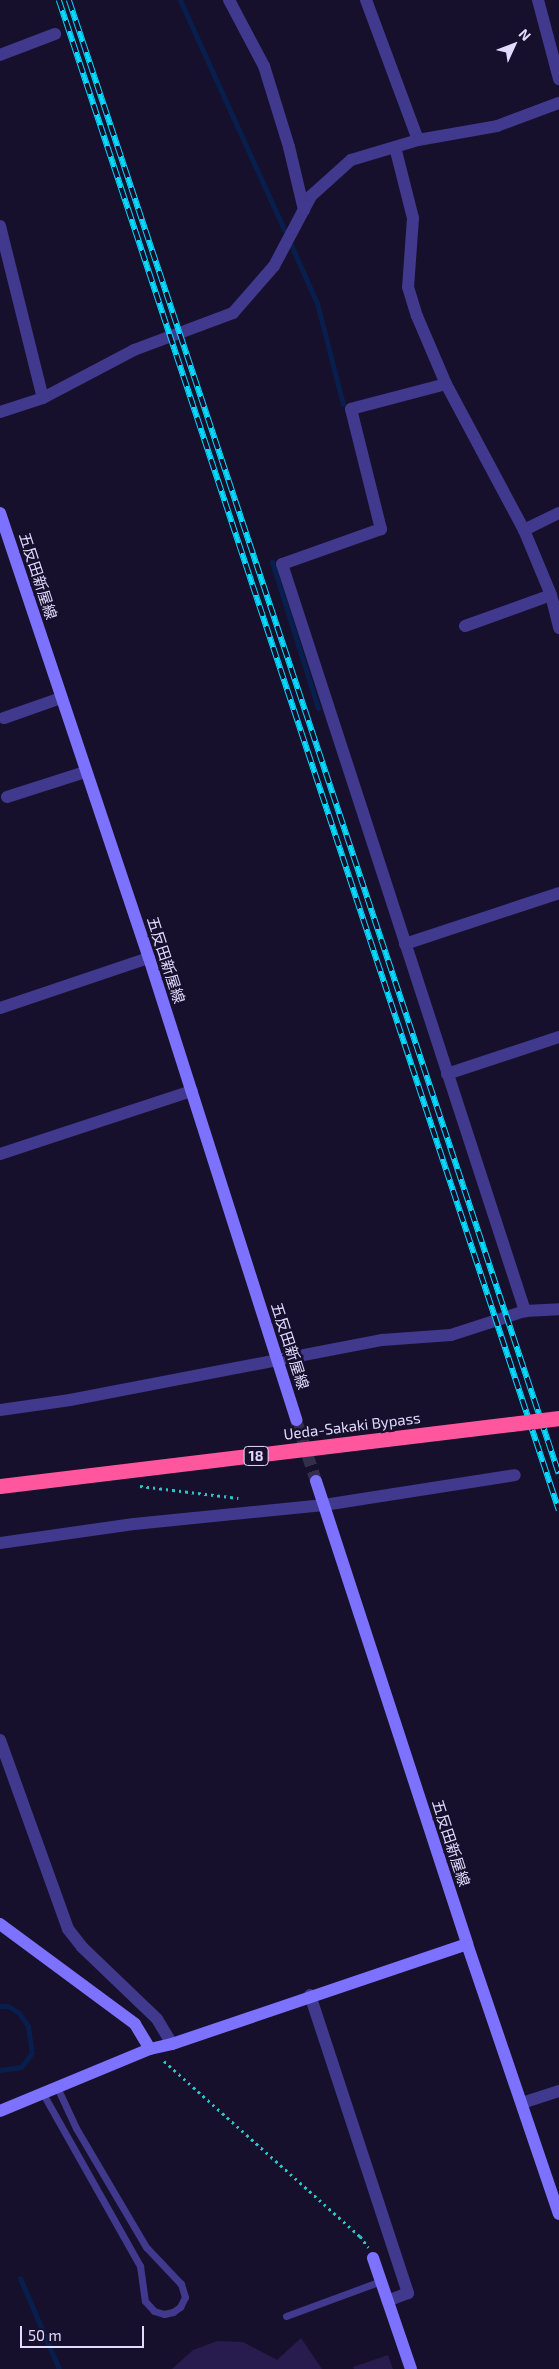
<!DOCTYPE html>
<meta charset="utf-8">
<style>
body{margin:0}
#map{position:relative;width:559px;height:2369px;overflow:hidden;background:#16102c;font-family:"Exo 2","Noto Sans JP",sans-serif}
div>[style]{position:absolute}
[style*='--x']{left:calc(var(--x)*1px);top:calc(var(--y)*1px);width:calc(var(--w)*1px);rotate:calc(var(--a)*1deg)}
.stream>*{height:5px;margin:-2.5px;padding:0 2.5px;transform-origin:2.5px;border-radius:2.5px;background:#081e4d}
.building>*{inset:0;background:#281b4e}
.secondary-tunnel>*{height:12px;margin-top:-6px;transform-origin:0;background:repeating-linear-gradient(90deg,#342e4c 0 12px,transparent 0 18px)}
.path>*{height:3px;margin-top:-1.5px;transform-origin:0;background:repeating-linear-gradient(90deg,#2ac4c2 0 2.5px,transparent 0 6.5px)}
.lane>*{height:7px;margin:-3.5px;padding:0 3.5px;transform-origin:3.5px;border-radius:3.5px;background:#40398d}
.street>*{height:12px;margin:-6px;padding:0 6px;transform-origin:6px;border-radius:6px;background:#40398d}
.secondary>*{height:12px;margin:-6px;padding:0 6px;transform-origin:6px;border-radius:6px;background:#7d72ff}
.highway>*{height:15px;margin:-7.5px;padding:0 7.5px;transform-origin:7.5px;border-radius:7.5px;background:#ff569e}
.rail>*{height:5.5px;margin-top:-2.75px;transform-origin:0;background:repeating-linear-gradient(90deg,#16102c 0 11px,#07d9ff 0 22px);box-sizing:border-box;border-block:1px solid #07d9ff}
.highway-bridge>*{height:15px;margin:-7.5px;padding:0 7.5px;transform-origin:7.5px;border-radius:7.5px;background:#ff569e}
span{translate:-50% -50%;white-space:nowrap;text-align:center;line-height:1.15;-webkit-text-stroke:5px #16102c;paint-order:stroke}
.shield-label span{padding:1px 4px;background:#16102c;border:1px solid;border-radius:4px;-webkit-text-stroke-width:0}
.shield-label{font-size:14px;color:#e1dbff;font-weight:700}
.street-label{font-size:15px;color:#e1dbff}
.north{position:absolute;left:489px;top:20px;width:50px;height:50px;-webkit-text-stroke:4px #16102c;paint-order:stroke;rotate:47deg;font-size:14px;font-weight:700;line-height:20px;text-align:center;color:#e1dbff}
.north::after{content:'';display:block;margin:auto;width:18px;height:22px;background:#e1dbff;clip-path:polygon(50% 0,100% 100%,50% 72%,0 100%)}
.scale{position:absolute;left:20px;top:2326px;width:124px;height:22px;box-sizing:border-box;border:2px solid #e1dbff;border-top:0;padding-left:6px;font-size:15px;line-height:18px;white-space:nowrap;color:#e1dbff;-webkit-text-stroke:4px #16102c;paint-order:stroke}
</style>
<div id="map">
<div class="stream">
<div style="--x:180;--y:0;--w:252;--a:65.6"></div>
<div style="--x:291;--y:245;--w:64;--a:65.9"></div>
<div style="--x:317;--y:303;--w:104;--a:75.6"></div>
<div style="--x:272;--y:562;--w:153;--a:72.5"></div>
<div style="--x:0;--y:2006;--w:8;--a:0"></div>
<div style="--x:8;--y:2006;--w:13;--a:32"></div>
<div style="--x:19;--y:2013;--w:16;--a:55"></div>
<div style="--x:28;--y:2026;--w:27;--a:82"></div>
<div style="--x:32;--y:2053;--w:18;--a:128"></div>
<div style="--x:21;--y:2067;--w:21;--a:172"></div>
<div style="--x:20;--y:2278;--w:99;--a:66.8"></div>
</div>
<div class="building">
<div style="clip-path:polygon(301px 2338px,322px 2369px,172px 2369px,193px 2350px,217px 2341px,243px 2342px,277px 2360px)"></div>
<div style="clip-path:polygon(388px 2355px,393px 2369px,354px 2369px,353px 2367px)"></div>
</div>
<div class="secondary-tunnel">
<div style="--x:296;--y:1420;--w:64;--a:71.8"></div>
</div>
<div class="path">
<div style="--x:140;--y:1486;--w:99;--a:7"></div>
<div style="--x:164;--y:2061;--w:263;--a:41.8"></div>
<div style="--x:360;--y:2236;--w:14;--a:54"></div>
</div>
<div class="lane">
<div style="--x:42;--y:2092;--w:200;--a:60.6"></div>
<div style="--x:140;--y:2266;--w:35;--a:82"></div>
<div style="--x:145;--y:2301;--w:13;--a:48"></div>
<div style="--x:154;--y:2311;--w:10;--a:17"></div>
<div style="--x:164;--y:2314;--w:9;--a:-13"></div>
<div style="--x:173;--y:2312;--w:9;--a:-36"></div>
<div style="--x:180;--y:2307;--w:11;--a:-63"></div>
<div style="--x:185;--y:2297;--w:14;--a:-107"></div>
<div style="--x:181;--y:2284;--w:51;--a:-133.4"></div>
<div style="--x:146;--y:2247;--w:138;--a:-120.5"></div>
<div style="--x:76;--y:2128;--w:45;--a:-114.9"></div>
<div style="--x:286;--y:2316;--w:101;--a:-20.2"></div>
</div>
<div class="street">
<div style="--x:229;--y:0;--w:75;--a:62.1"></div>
<div style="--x:264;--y:66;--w:85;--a:72.8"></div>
<div style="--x:289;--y:147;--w:65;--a:76.6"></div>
<div style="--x:366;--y:0;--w:149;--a:69.6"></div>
<div style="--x:538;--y:0;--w:82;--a:75.1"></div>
<div style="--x:0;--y:55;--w:59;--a:-20.9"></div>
<div style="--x:395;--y:147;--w:73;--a:75.8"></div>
<div style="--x:413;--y:218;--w:69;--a:94.1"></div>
<div style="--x:408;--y:287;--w:30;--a:73"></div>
<div style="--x:417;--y:316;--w:74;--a:66.9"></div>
<div style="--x:446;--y:384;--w:166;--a:61.9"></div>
<div style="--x:524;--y:530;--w:70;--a:67.4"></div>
<div style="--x:551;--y:595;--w:34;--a:76"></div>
<div style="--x:0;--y:226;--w:177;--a:76"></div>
<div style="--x:446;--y:384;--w:98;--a:165.3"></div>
<div style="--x:351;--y:409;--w:124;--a:76"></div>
<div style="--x:381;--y:529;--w:105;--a:160.5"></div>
<div style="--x:282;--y:564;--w:786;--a:71.98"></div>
<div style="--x:0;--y:412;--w:45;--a:-18"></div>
<div style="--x:43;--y:398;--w:103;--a:-27.8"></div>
<div style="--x:134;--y:350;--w:106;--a:-20.5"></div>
<div style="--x:233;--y:313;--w:62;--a:-48.9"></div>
<div style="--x:274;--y:266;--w:79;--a:-62.1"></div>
<div style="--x:311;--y:196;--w:54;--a:-42"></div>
<div style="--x:351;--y:160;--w:70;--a:-16.6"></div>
<div style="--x:418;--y:140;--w:80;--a:-10"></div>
<div style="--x:497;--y:126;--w:66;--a:-20.4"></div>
<div style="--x:524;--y:530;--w:39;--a:-26"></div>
<div style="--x:465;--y:626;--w:91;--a:-19.8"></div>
<div style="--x:4;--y:718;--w:60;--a:-19.3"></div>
<div style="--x:7;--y:797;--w:82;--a:-17.8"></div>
<div style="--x:405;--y:944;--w:162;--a:-18.3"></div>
<div style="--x:0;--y:1008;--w:157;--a:-18.6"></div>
<div style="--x:447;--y:1074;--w:118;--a:-18.3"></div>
<div style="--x:0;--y:1154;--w:202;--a:-18.2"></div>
<div style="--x:0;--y:1410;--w:71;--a:-8.1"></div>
<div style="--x:70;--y:1400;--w:318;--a:-10.9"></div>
<div style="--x:382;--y:1340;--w:69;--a:-4.1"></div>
<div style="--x:451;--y:1335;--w:78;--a:-18"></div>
<div style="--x:525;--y:1311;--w:34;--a:-3"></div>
<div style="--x:0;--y:1543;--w:135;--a:-8.1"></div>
<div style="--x:134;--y:1524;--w:191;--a:-5.7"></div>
<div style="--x:324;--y:1505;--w:193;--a:-8.9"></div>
<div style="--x:0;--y:1740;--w:201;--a:70.2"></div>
<div style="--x:68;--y:1929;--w:23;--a:52"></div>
<div style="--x:82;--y:1947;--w:104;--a:43.8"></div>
<div style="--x:157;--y:2019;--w:29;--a:59"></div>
<div style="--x:310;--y:1995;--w:314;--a:71.8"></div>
<div style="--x:408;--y:2293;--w:22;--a:159"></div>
<div style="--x:522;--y:2103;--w:39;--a:-18"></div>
</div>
<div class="secondary">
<div style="--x:0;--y:513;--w:469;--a:71.5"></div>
<div style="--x:149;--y:958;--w:485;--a:72.3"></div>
<div style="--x:316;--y:1481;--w:487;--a:71.9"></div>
<div style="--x:467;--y:1944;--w:285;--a:71.2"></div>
<div style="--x:0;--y:1924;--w:168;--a:36.5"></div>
<div style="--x:135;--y:2024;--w:29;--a:59"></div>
<div style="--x:0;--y:2111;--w:162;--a:-22.5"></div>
<div style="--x:150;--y:2049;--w:23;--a:-13"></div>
<div style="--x:172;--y:2044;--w:311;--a:-18.7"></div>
<div style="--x:373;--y:2258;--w:117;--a:71.1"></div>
</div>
<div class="highway">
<div style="--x:0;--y:1486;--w:515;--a:-6.92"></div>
</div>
<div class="rail">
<div style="--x:59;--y:0;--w:1591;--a:71.68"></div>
<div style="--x:69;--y:0;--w:1553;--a:71.61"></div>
</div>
<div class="highway-bridge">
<div style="--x:511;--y:1424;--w:48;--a:-7.1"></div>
</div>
<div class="shield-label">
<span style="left:256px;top:1456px">18</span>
</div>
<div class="street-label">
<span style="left:38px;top:576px;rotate:72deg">五反田新屋線</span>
<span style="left:166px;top:960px;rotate:72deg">五反田新屋線</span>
<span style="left:290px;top:1346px;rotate:72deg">五反田新屋線</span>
<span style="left:352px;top:1426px;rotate:-7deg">Ueda-Sakaki Bypass</span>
<span style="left:451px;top:1843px;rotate:72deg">五反田新屋線</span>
</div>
<div class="north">N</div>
<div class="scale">50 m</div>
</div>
